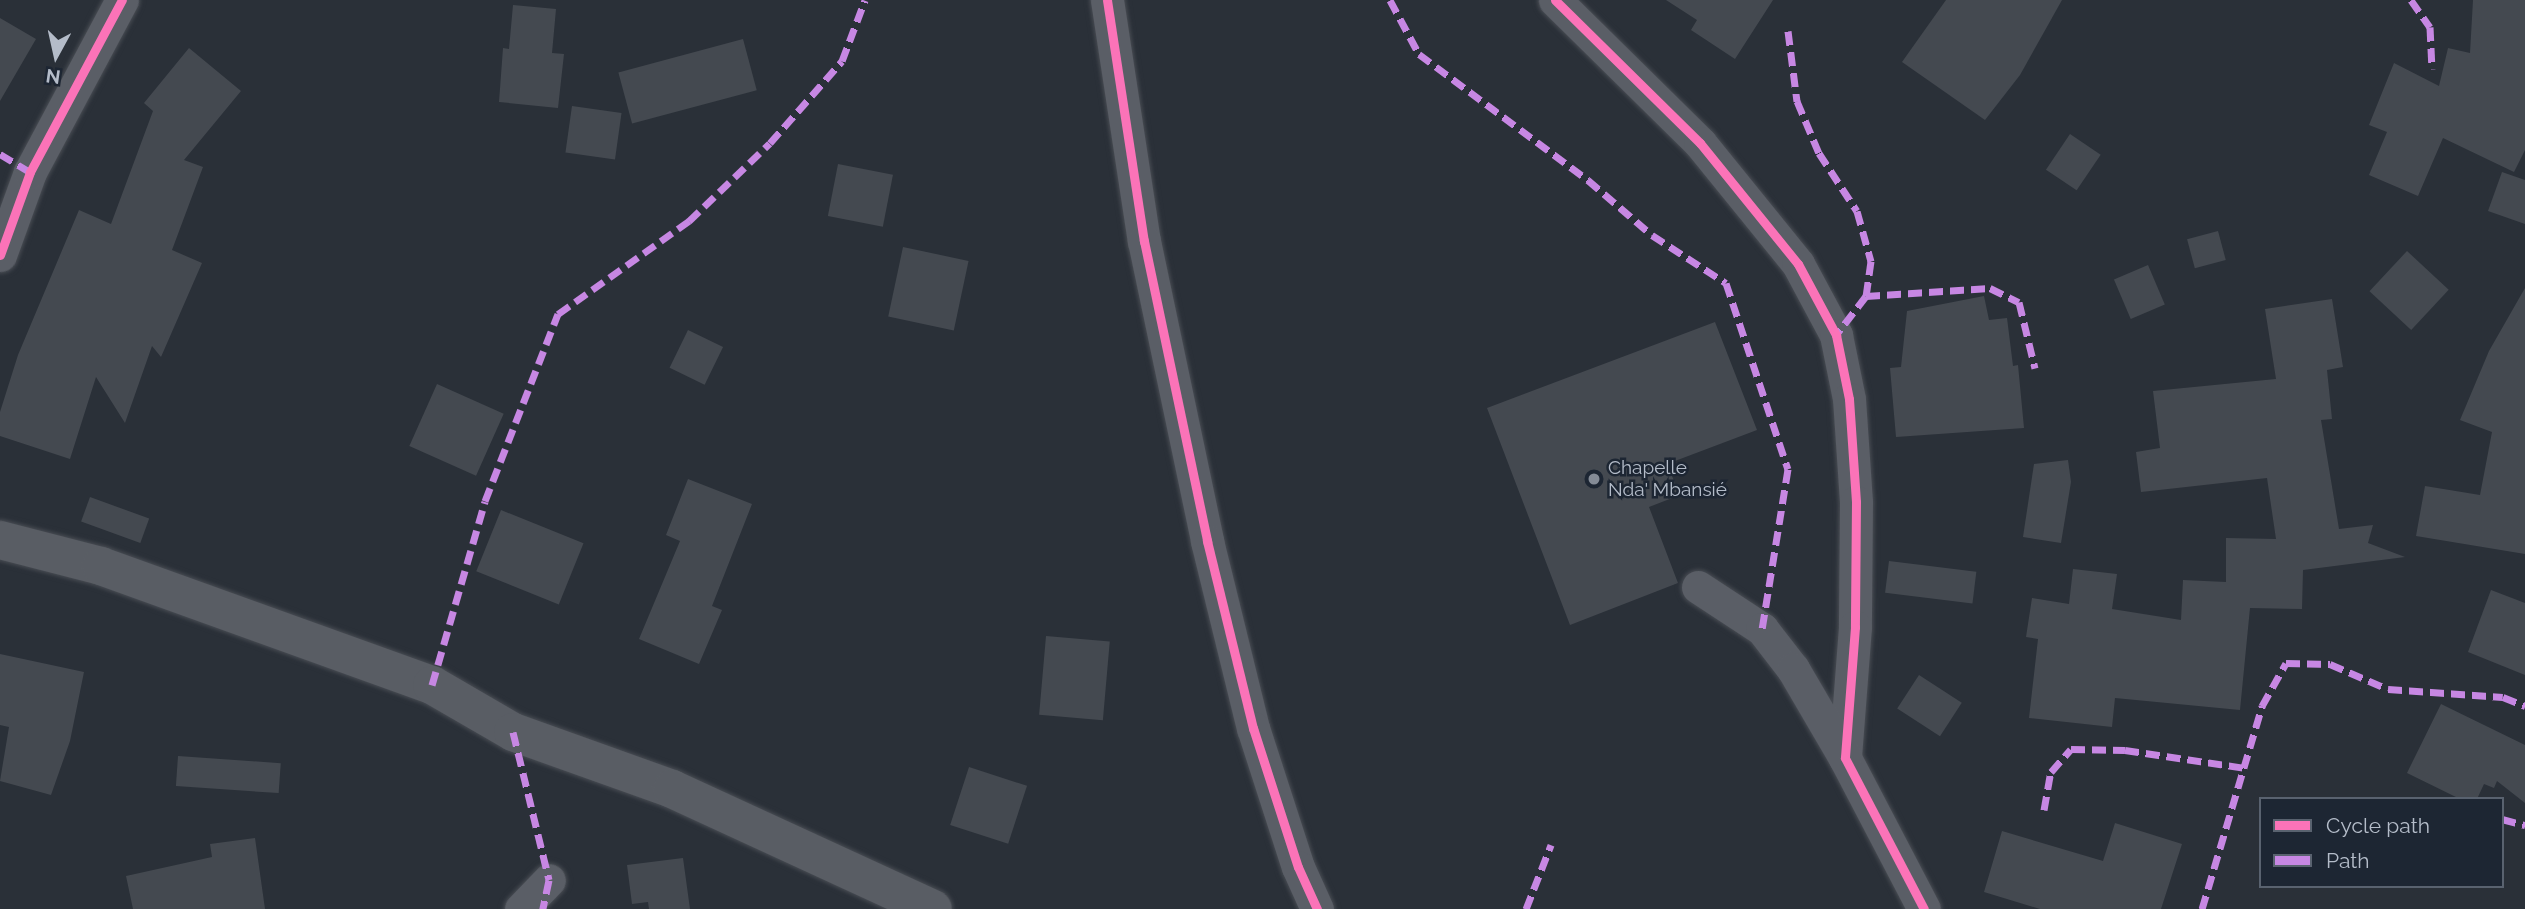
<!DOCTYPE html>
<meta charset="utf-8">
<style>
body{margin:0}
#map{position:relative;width:2525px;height:909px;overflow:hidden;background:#2a3038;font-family:Raleway,sans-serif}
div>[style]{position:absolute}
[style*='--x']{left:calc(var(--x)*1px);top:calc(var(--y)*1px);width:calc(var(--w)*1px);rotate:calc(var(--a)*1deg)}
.building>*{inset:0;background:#444950;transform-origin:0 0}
.roads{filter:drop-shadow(0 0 2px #484c53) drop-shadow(0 0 2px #484c53)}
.street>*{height:33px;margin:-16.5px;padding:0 16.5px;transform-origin:16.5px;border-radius:16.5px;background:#5a5e66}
.secondary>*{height:38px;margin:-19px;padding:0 19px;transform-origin:19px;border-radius:19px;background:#595d64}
.quiet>*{height:7px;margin-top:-3.5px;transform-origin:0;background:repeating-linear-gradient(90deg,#c787e3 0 14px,transparent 0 21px)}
.cycleway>*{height:9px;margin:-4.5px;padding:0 4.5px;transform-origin:4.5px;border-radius:4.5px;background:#fb73b8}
.dots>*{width:19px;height:19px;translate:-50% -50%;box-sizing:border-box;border:4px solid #1d2633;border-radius:50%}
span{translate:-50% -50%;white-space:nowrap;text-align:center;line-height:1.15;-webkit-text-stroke:5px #1d2633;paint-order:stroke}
.poi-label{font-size:19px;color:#b4bcc9}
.left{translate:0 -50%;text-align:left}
.legend{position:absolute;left:2259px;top:797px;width:245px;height:91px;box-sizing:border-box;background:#1d2633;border:2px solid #59626f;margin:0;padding:9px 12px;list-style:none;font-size:21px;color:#b4bcc9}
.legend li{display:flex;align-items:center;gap:14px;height:35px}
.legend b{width:35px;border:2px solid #59626f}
.north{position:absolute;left:21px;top:21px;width:70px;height:70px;-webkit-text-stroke:5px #1d2633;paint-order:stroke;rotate:188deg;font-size:19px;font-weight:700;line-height:28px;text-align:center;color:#b4bcc9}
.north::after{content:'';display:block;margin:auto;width:24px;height:32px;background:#b4bcc9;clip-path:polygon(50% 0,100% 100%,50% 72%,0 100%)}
</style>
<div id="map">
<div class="building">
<div style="clip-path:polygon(1666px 0,1773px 0,1735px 59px,1691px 30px,1697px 20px)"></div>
<div style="clip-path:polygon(1946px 0,2062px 0,2020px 75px,1985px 120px,1902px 62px)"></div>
<div style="clip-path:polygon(2473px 0,2525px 0,2525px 150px,2514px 172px,2443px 138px,2418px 196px,2369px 175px,2387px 132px,2369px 125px,2394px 63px,2439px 86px,2448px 48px,2470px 53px)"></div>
<div style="clip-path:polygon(513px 5px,556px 9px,552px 53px,564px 54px,558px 108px,499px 102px,503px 48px,509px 49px)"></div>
<div style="clip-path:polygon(0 18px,36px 39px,0 101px)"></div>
<div style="left:743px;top:39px;width:53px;height:129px;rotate:75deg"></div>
<div style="clip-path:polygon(189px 48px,241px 91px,184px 160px,203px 167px,172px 250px,202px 263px,161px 357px,152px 346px,125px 423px,96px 377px,70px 459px,0 436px,0 412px,18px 355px,79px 210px,111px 224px,153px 111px,144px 103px)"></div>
<div style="left:572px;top:106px;width:50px;height:47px;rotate:8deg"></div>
<div style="left:2070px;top:134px;width:37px;height:43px;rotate:34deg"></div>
<div style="left:838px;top:164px;width:56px;height:53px;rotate:11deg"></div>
<div style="clip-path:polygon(2502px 172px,2525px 180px,2525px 224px,2488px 211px)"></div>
<div style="left:2218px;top:231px;width:30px;height:32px;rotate:75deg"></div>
<div style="left:903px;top:247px;width:67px;height:71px;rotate:12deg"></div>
<div style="left:2407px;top:251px;width:57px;height:55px;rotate:43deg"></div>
<div style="left:2148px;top:265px;width:43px;height:37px;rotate:67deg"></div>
<div style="clip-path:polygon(2525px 288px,2525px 554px,2416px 536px,2425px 486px,2480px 495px,2492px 432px,2460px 420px,2489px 351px)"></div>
<div style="clip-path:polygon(1984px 296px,1989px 320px,2007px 318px,2013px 366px,2018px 365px,2024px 428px,1896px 437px,1890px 368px,1901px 367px,1907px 311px)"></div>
<div style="clip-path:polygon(2332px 299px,2343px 367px,2327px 370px,2332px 419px,2321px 420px,2339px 529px,2373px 525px,2368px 543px,2405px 557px,2303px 570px,2302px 609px,2250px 608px,2240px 710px,2115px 698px,2112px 727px,2029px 718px,2038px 639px,2026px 637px,2032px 598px,2069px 604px,2073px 569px,2117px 574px,2112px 609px,2181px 620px,2183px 580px,2226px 582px,2226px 538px,2276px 539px,2267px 478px,2141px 492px,2136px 452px,2160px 448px,2153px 391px,2276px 379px,2265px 309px)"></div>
<div style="clip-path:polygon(1715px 322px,1757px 430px,1667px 464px,1680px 495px,1649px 507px,1678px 583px,1570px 625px,1487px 408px)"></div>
<div style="left:688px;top:330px;width:39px;height:42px;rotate:26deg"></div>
<div style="left:437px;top:384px;width:73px;height:68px;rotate:24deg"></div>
<div style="clip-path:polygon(2068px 460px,2071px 482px,2061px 543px,2023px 537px,2034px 464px)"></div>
<div style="clip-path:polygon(688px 479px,752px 504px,712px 606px,722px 610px,699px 664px,639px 639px,680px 541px,666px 535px)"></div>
<div style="left:90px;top:497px;width:63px;height:26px;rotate:20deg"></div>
<div style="left:501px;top:510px;width:89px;height:66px;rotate:22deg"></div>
<div style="left:1889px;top:561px;width:88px;height:32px;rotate:7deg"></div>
<div style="clip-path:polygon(2491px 590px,2525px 603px,2525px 675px,2468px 652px)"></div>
<div style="left:1046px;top:636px;width:64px;height:79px;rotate:5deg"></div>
<div style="clip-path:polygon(0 654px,84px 672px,70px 741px,51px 795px,0 781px,9px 727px,0 725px)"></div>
<div style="left:1919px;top:675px;width:51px;height:40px;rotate:33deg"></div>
<div style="clip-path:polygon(2441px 704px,2525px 745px,2525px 803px,2497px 781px,2494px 788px,2484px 784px,2477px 799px,2460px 799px,2407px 773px)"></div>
<div style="left:178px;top:756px;width:103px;height:30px;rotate:4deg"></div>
<div style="left:969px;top:767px;width:61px;height:61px;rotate:18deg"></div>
<div style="clip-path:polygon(2115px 823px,2182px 844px,2161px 909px,2040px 909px,1984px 892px,2002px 831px,2103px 861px)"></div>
<div style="clip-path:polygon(255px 838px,265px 909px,133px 909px,126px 876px,212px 857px,210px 844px)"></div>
<div style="clip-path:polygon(683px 858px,690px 909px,649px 909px,648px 902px,632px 904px,627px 865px)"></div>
</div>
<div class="roads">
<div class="street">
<div style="--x:1107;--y:0;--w:244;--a:81.3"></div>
<div style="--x:1144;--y:241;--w:307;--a:78.1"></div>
<div style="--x:1207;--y:541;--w:193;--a:76.2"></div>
<div style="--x:1253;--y:728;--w:146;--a:72.1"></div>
<div style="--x:1298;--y:867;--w:46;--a:65.7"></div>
<div style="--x:1555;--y:0;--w:204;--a:44.6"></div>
<div style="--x:1700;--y:143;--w:156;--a:51"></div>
<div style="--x:1798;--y:264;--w:81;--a:61.8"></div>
<div style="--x:1836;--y:335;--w:65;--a:78.5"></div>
<div style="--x:1849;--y:399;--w:103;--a:86.1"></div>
<div style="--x:1856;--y:502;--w:125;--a:90.5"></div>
<div style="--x:1855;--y:627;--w:131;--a:94.4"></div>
<div style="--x:1845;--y:758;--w:170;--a:62.4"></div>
<div style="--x:0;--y:255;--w:88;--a:-70.1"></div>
<div style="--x:30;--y:172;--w:195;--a:-61.9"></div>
<div style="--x:1698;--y:587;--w:77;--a:33.3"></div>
<div style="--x:1762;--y:629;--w:51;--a:52.2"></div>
<div style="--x:1793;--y:669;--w:103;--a:59.7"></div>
<div style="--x:521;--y:909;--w:40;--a:-46"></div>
</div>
<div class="secondary">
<div style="--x:0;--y:540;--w:104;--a:14.4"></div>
<div style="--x:101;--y:566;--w:352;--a:19.8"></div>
<div style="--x:432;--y:685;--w:94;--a:30.1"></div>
<div style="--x:513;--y:732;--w:169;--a:19.7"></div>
<div style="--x:672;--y:789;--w:287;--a:24.7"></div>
</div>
</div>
<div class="quiet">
<div style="--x:1390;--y:0;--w:61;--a:61.8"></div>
<div style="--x:1419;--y:54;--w:211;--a:36.7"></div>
<div style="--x:1588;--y:180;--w:84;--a:40.7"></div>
<div style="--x:1652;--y:235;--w:88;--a:33"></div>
<div style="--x:1726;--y:283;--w:196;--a:71.6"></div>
<div style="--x:1788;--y:469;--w:162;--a:99.2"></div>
<div style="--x:2411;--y:0;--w:33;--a:55"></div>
<div style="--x:2430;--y:27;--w:42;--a:87.3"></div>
<div style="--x:1788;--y:31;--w:71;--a:82.7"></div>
<div style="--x:1797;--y:101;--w:56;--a:67.1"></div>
<div style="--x:1819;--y:153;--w:69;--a:56.8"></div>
<div style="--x:1857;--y:211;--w:52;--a:74.4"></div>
<div style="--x:1871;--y:261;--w:35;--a:98"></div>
<div style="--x:1866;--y:296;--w:49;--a:127.6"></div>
<div style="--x:0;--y:154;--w:35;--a:31"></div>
<div style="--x:1866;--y:296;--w:124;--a:-3.7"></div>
<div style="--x:1990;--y:288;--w:32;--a:26"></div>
<div style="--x:2019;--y:302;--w:68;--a:76.4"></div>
<div style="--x:432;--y:685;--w:191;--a:-73.9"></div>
<div style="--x:485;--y:501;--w:201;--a:-68.7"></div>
<div style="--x:558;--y:314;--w:161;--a:-35.4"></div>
<div style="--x:689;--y:221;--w:112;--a:-43.9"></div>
<div style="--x:770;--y:143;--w:109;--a:-48.7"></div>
<div style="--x:842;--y:61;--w:65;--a:-69.3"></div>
<div style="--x:513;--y:732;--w:152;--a:76.3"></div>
<div style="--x:549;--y:880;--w:30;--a:102"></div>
<div style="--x:2044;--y:810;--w:39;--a:-80"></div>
<div style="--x:2051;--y:772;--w:30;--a:-49"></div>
<div style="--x:2071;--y:749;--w:54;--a:1.1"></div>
<div style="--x:2125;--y:750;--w:121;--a:8.5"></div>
<div style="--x:2502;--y:819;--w:24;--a:15"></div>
<div style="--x:1526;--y:909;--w:69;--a:-68.7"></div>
<div style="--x:2202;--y:909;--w:212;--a:-73.5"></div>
<div style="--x:2262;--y:706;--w:49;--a:-60.8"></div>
<div style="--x:2286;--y:663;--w:44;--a:1.3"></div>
<div style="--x:2330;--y:664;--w:63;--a:23.3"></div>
<div style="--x:2388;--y:689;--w:115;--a:4"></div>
<div style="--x:2503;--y:697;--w:24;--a:22"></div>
</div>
<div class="cycleway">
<div style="--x:1107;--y:0;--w:244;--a:81.3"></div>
<div style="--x:1144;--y:241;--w:307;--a:78.1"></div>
<div style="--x:1207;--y:541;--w:193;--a:76.2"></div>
<div style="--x:1253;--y:728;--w:146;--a:72.1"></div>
<div style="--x:1298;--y:867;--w:46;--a:65.7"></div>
<div style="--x:1555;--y:0;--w:204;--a:44.6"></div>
<div style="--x:1700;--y:143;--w:156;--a:51"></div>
<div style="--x:1798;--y:264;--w:81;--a:61.8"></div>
<div style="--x:1836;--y:335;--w:65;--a:78.5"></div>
<div style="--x:1849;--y:399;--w:103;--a:86.1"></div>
<div style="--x:1856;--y:502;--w:125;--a:90.5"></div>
<div style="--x:1855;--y:627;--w:131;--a:94.4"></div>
<div style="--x:1845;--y:758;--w:170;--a:62.4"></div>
<div style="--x:0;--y:255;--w:88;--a:-70.1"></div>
<div style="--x:30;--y:172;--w:195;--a:-61.9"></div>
</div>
<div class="dots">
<div style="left:1594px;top:479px;background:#848b96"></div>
</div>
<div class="poi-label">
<span class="left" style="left:1608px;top:479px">Chapelle<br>Nda' Mbansié</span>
</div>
<ul class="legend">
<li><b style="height:9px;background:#fb73b8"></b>Cycle path</li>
<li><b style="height:9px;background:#c787e3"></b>Path</li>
</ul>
<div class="north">N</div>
</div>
